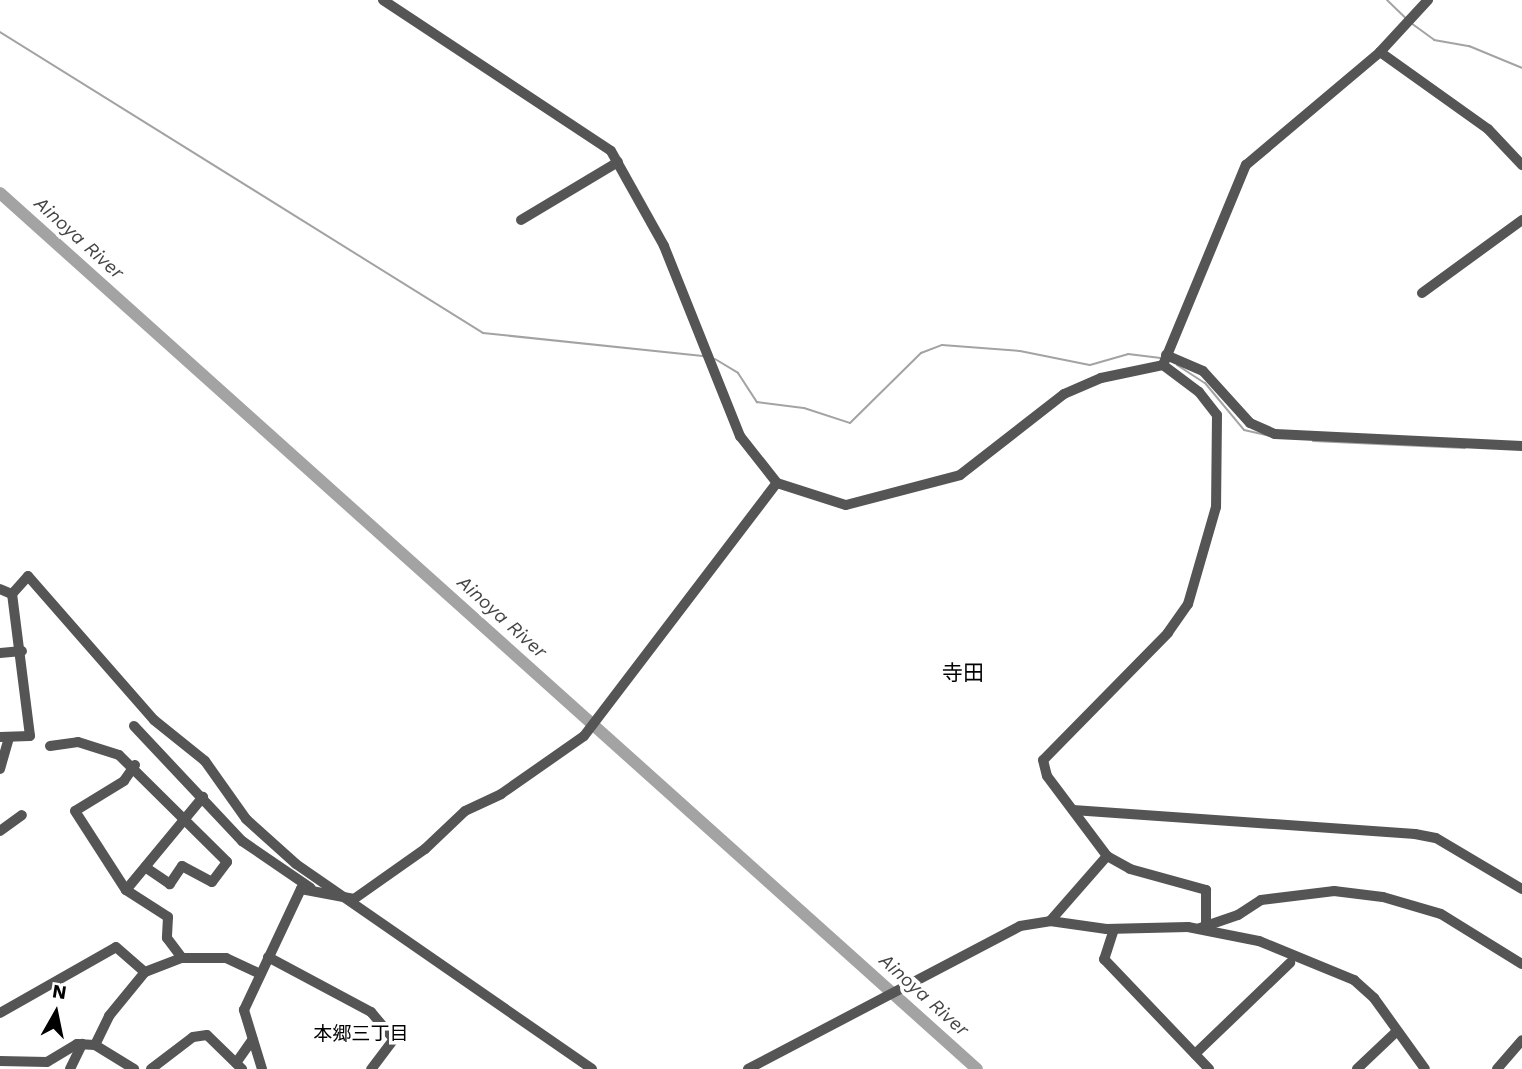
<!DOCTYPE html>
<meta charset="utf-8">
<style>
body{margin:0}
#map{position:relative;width:1522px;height:1069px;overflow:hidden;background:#fff;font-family:"Work Sans","Noto Sans JP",sans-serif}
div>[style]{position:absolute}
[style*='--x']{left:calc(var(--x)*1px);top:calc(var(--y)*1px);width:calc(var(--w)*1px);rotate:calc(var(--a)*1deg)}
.stream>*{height:2px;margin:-1px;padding:0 1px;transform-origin:1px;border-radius:1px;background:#a3a3a3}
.river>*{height:12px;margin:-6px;padding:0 6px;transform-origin:6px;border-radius:6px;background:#a3a3a3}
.minor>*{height:10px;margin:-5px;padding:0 5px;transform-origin:5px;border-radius:5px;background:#555}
span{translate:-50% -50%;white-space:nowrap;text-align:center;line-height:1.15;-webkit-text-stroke:7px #fff;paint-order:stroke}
.water-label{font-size:19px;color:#444;font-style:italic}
.neighbourhood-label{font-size:19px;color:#000}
.quarter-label{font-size:21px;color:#000}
.north{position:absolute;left:21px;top:978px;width:70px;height:70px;-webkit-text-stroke:5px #fff;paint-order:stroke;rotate:9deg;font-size:19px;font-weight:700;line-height:28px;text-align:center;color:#000}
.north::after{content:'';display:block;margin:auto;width:24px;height:32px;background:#000;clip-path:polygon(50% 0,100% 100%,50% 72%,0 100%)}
</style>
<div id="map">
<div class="stream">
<div style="--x:1387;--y:0;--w:28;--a:44"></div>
<div style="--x:1411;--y:23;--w:29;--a:36"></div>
<div style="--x:1434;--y:40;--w:36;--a:10"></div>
<div style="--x:1469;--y:46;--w:57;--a:22.5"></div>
<div style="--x:0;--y:32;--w:569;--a:31.93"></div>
<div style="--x:483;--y:333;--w:221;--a:6"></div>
<div style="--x:715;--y:359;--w:27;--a:31"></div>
<div style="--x:738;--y:373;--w:35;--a:57"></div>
<div style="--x:757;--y:402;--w:47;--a:7.3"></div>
<div style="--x:804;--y:408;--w:48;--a:18.1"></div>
<div style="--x:850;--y:423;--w:100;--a:-44.6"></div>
<div style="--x:921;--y:353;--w:22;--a:-21"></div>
<div style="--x:942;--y:345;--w:78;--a:4.4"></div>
<div style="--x:1020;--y:351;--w:71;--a:11.3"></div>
<div style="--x:1090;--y:365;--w:40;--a:-16"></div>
<div style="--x:1128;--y:354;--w:35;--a:7"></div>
<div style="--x:1177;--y:365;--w:33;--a:33"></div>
<div style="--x:1205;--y:383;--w:61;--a:50.3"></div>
<div style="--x:1244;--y:430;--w:26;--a:13"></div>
<div style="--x:1313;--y:441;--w:152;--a:2.6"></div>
</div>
<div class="river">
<div style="--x:0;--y:193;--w:1312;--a:41.88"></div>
</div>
<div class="minor">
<div style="--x:383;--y:0;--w:273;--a:33.5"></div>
<div style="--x:611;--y:151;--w:109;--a:60.8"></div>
<div style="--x:664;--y:246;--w:205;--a:68.2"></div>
<div style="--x:740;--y:436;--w:60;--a:51.8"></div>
<div style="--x:777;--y:483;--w:72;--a:17.7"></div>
<div style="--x:846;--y:505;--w:118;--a:-14.7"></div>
<div style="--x:960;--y:475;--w:132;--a:-37.9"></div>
<div style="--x:1064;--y:394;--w:40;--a:-23.4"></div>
<div style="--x:1101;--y:378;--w:63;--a:-11.8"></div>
<div style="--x:1163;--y:365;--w:45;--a:36.9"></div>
<div style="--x:1199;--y:392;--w:29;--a:52"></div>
<div style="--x:1217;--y:415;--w:92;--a:90.6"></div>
<div style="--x:1216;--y:507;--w:101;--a:106.1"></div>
<div style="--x:1188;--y:604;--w:35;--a:125"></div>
<div style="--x:1168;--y:633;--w:178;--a:134.5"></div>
<div style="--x:1043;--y:760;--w:16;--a:76"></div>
<div style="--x:1047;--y:776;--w:100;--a:53.1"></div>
<div style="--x:1107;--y:856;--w:86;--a:131.2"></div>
<div style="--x:1380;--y:52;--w:133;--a:35.5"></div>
<div style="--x:1488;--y:129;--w:50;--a:46.6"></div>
<div style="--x:521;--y:220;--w:113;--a:-30.9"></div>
<div style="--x:1422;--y:293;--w:124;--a:-36.1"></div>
<div style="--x:1166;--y:355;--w:40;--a:23.4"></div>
<div style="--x:1203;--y:371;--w:70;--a:47.9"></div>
<div style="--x:1250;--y:423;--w:27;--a:24"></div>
<div style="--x:1275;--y:434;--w:247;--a:2.8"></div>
<div style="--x:1163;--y:365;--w:217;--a:-67.5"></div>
<div style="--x:1246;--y:165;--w:175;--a:-40.1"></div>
<div style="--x:1380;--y:52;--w:71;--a:-47.3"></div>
<div style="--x:0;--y:589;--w:13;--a:23"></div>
<div style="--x:12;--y:594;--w:24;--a:-48"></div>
<div style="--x:28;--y:576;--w:191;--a:48.8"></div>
<div style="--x:154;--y:720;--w:65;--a:38.8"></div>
<div style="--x:205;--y:761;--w:71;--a:54.7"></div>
<div style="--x:246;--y:819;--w:67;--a:42"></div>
<div style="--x:296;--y:864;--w:360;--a:34.7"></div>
<div style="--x:0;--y:653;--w:22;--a:-5"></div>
<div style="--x:134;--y:726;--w:158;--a:46.8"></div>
<div style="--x:242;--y:841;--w:83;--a:34.3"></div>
<div style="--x:0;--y:737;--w:30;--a:-2"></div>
<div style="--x:30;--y:736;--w:143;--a:-97.2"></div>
<div style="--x:50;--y:746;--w:28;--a:-8"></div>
<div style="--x:78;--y:742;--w:43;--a:17.6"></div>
<div style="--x:119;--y:755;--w:152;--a:44.7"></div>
<div style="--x:227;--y:862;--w:25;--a:127"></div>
<div style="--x:212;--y:882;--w:34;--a:-152"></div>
<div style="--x:182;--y:866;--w:22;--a:124"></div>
<div style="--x:170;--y:884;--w:30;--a:-146"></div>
<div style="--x:135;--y:765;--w:19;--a:125"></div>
<div style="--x:124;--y:781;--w:57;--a:148.5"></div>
<div style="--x:75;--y:811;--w:94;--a:57.2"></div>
<div style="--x:126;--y:890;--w:50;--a:32.7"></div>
<div style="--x:168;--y:917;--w:21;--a:93"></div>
<div style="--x:167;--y:938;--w:25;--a:53"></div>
<div style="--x:0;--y:769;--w:33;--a:-74"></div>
<div style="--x:1073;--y:810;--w:343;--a:4"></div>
<div style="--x:1415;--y:834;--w:21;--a:11"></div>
<div style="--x:1436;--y:838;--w:100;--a:30.7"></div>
<div style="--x:0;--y:831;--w:27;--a:-36"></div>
<div style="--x:1107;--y:856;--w:26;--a:29"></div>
<div style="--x:1130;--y:869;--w:79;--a:15.4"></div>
<div style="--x:1206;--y:890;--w:36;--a:90"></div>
<div style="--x:126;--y:890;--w:121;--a:-50.4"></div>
<div style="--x:1200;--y:928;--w:40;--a:-18.9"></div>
<div style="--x:1238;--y:915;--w:27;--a:-33"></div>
<div style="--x:1261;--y:900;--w:74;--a:-7"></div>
<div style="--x:1334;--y:891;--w:49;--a:7"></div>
<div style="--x:1383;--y:897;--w:60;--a:16.3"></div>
<div style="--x:1441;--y:914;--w:95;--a:31.7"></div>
<div style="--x:1114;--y:929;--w:32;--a:108"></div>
<div style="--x:1104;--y:959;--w:152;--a:46.3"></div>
<div style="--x:268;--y:957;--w:117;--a:28.1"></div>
<div style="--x:371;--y:1012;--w:35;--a:50"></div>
<div style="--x:394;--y:1039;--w:38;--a:127"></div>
<div style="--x:0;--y:1013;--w:133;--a:-29.6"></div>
<div style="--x:116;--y:947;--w:38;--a:41"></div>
<div style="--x:145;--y:972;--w:40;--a:-21"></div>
<div style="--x:182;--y:958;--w:44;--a:0"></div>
<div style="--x:226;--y:958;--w:38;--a:25"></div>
<div style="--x:95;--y:1045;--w:32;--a:-64"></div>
<div style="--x:109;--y:1016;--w:57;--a:-50.7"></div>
<div style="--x:1195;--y:1054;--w:132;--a:-43.8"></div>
<div style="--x:0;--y:1061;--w:47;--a:1.2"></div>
<div style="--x:47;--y:1062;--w:35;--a:-31"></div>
<div style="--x:77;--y:1044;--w:18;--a:3"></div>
<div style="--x:95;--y:1045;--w:46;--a:31.6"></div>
<div style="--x:236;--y:1063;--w:29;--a:-55"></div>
<div style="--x:70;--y:1069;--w:28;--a:-64"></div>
<div style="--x:151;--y:1069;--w:53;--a:-37.3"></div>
<div style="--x:193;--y:1037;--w:14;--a:-8"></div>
<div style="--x:207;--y:1035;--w:49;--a:44.2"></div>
<div style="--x:262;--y:1069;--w:62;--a:-107"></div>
<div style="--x:244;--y:1010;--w:134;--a:-64.8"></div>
<div style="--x:301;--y:889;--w:54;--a:10.7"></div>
<div style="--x:354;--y:899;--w:87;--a:-35.2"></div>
<div style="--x:425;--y:849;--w:55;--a:-43.5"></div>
<div style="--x:465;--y:811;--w:40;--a:-25"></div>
<div style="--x:501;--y:794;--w:101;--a:-34.9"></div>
<div style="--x:584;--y:736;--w:318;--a:-52.7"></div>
<div style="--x:748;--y:1069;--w:307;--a:-27.7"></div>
<div style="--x:1020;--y:926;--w:30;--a:-9"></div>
<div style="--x:1050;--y:921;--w:57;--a:8.1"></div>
<div style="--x:1106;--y:929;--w:82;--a:-1.4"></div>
<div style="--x:1188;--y:927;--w:72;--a:11.2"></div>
<div style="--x:1259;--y:941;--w:103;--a:22.3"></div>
<div style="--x:1354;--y:980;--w:27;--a:42"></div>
<div style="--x:1374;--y:998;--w:87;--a:54.3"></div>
<div style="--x:1357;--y:1069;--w:55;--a:-43.5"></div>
<div style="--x:1497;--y:1069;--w:38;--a:-49"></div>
</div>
<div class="water-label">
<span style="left:79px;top:238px;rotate:42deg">Ainoya River</span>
<span style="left:502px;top:617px;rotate:42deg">Ainoya River</span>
<span style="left:924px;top:995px;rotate:42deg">Ainoya River</span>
</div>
<div class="neighbourhood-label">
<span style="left:361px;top:1034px">本郷三丁目</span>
</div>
<div class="quarter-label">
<span style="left:963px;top:673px">寺田</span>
</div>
<div class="north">N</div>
</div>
